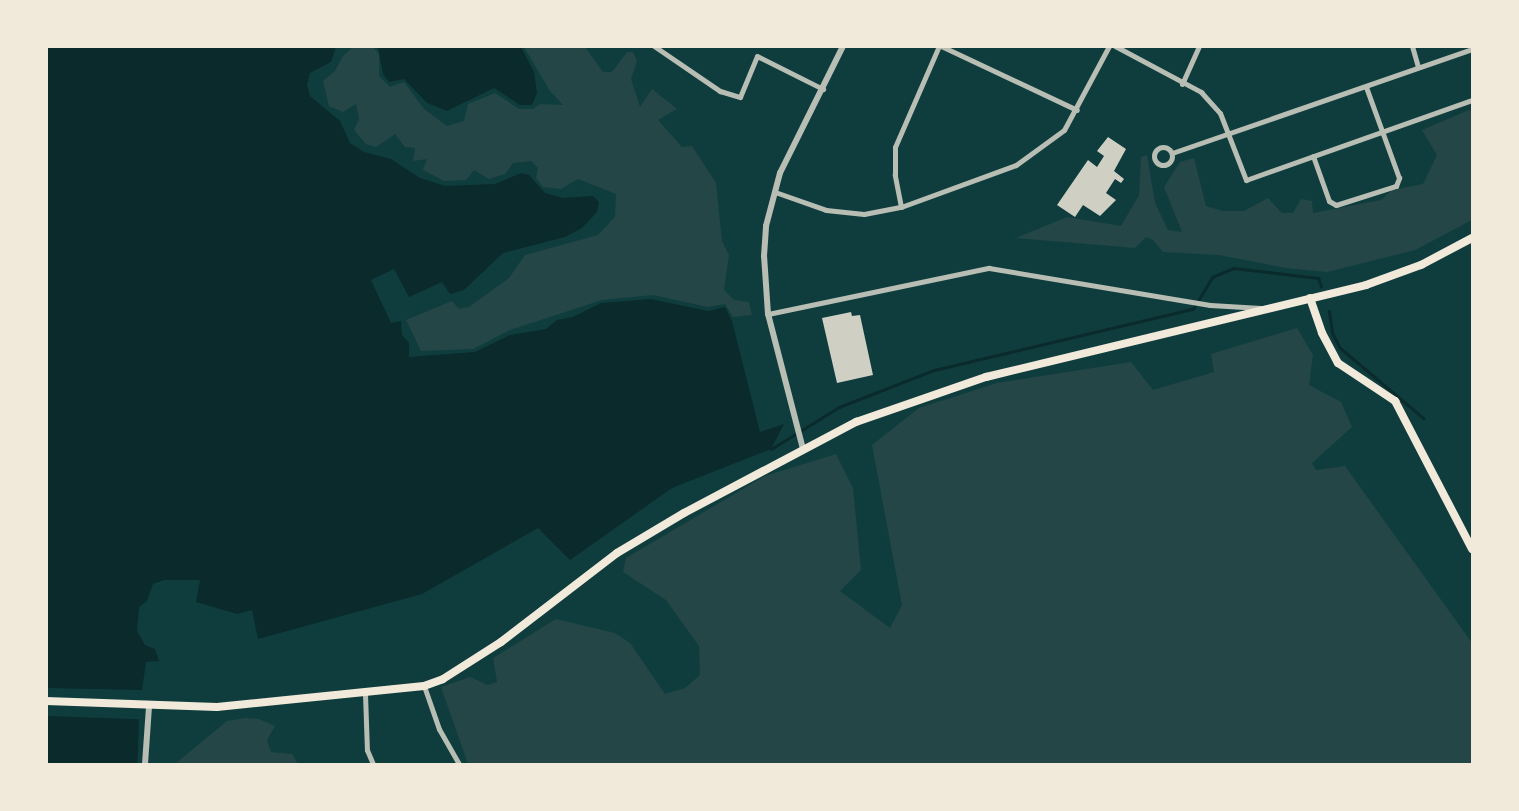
<!DOCTYPE html>
<style>
body{margin:0}
#map{position:relative;width:1519px;height:811px;overflow:hidden;background:#0f3d3e;font-family:"Public Sans",sans-serif}
div>[style]{position:absolute}
[style*='--x']{left:calc(var(--x)*1px);top:calc(var(--y)*1px);width:calc(var(--w)*1px);rotate:calc(var(--a)*1deg)}
.green>*{inset:0;background:#244646}
.water>*{inset:0;background:#0a2a2b;transform-origin:0 0}
.stream>*{height:3px;margin:-1.5px;padding:0 1.5px;transform-origin:1.5px;border-radius:1.5px;background:#0a2a2b}
.building>*{inset:0;background:#cfcfc3}
.minor>*{height:5px;margin:-2.5px;padding:0 2.5px;transform-origin:2.5px;border-radius:2.5px;background:#b8beb3}
.minor>.ring{margin:-2.5px;padding:0;box-sizing:content-box;background:none;border:5px solid #b8beb3;border-radius:50%}
.tertiary>*{height:6px;margin:-3px;padding:0 3px;transform-origin:3px;border-radius:3px;background:#b8beb3}
.primary>*{height:8px;margin:-4px;padding:0 4px;transform-origin:4px;border-radius:4px;background:#f1e9da}
span{translate:-50% -50%;white-space:nowrap;text-align:center;line-height:1.15;-webkit-text-stroke:6px #f1e9da;paint-order:stroke}
.frame{position:absolute;inset:0;border:48px solid #f1e9da;pointer-events:none}
</style>
<div id="map">
<div class="green">
<div style="clip-path:polygon(353px 47px,373px 47px,379px 54px,379px 76px,390px 87px,404px 82px,424px 109px,447px 126px,464px 121px,468px 104px,495px 93px,519px 109px,533px 109px,540px 104px,563px 105px,550px 91px,524px 47px,585px 47px,603px 72px,612px 72px,627px 52px,633px 52px,637px 61px,631px 79px,640px 107px,652px 89px,677px 109px,658px 120px,682px 147px,692px 146px,716px 183px,722px 241px,729px 255px,724px 290px,734px 300px,749px 302px,752px 315px,733px 317px,725px 304px,708px 307px,653px 295px,602px 300px,510px 330px,473px 349px,421px 351px,406px 320px,452px 301px,459px 309px,469px 307px,509px 278px,525px 255px,598px 235px,615px 217px,616px 194px,578px 179px,561px 189px,543px 187px,536px 178px,538px 168px,531px 161px,513px 163px,505px 174px,489px 179px,474px 170px,466px 180px,444px 181px,423px 170px,427px 159px,413px 161px,415px 148px,405px 147px,395px 134px,376px 147px,366px 144px,354px 130px,359px 119px,356px 104px,343px 112px,329px 106px,323px 81px,335px 71px,343px 56px)"></div>
<div style="clip-path:polygon(1469px 110px,1472px 112px,1472px 220px,1415px 250px,1327px 272px,1286px 268px,1219px 255px,1163px 252px,1153px 240px,1146px 237px,1135px 248px,1016px 238px,1067px 217px,1121px 226px,1139px 195px,1141px 157px,1147px 155px,1155px 203px,1168px 230px,1182px 232px,1164px 187px,1180px 162px,1194px 158px,1206px 206px,1223px 211px,1244px 211px,1268px 198px,1282px 213px,1293px 213px,1301px 199px,1312px 201px,1313px 213px,1381px 200px,1392px 190px,1423px 184px,1437px 155px,1422px 130px)"></div>
<div style="clip-path:polygon(1297px 328px,1313px 355px,1309px 385px,1341px 402px,1352px 427px,1312px 463px,1316px 470px,1345px 466px,1472px 643px,1472px 764px,468px 764px,441px 687px,470px 677px,488px 685px,497px 682px,493px 658px,556px 619px,615px 633px,630px 643px,665px 694px,685px 688px,700px 675px,699px 646px,666px 600px,623px 572px,626px 558px,765px 476px,836px 454px,853px 488px,861px 570px,840px 591px,890px 628px,902px 605px,872px 445px,919px 408px,997px 383px,1131px 362px,1153px 390px,1214px 372px,1211px 354px)"></div>
<div style="clip-path:polygon(245px 718px,259px 719px,275px 726px,267px 740px,271px 752px,292px 754px,298px 764px,175px 764px,227px 721px)"></div>
</div>
<div class="water">
<div style="clip-path:polygon(46px 47px,336px 47px,331px 62px,310px 73px,307px 85px,310px 96px,340px 121px,350px 143px,364px 152px,391px 159px,420px 178px,445px 186px,495px 184px,521px 173px,529px 175px,545px 193px,563px 198px,593px 196px,599px 202px,597px 212px,582px 228px,565px 237px,503px 253px,464px 290px,450px 294px,442px 282px,409px 297px,394px 269px,371px 280px,391px 323px,401px 321px,402px 335px,409px 343px,409px 357px,475px 352px,510px 335px,546px 329px,557px 320px,573px 317px,601px 303px,651px 299px,708px 311px,725px 307px,732px 321px,760px 432px,784px 424px,771px 449px,672px 488px,570px 560px,538px 528px,422px 594px,258px 639px,252px 610px,237px 614px,196px 602px,200px 580px,164px 580px,153px 584px,147px 601px,139px 607px,137px 631px,145px 645px,155px 649px,159px 661px,146px 662px,142px 690px,47px 688px)"></div>
<div style="clip-path:polygon(378px 47px,521px 47px,534px 72px,537px 93px,532px 105px,520px 105px,494px 88px,447px 111px,427px 103px,404px 79px,389px 82px,383px 74px)"></div>
<div style="left:47px;top:716px;width:92px;height:48px;rotate:2deg"></div>
</div>
<div class="stream">
<div style="--x:1329;--y:311;--w:22;--a:82"></div>
<div style="--x:1332;--y:333;--w:17;--a:62"></div>
<div style="--x:1340;--y:348;--w:109;--a:40.1"></div>
<div style="--x:771;--y:449;--w:80;--a:-31.7"></div>
<div style="--x:839;--y:407;--w:102;--a:-21.3"></div>
<div style="--x:934;--y:370;--w:266;--a:-13.3"></div>
<div style="--x:1193;--y:309;--w:37;--a:-59"></div>
<div style="--x:1212;--y:277;--w:23;--a:-23"></div>
<div style="--x:1233;--y:268;--w:86;--a:6.7"></div>
<div style="--x:1318;--y:278;--w:9;--a:69"></div>
</div>
<div class="building">
<div style="clip-path:polygon(1108px 137px,1126px 149px,1114px 171px,1124px 179px,1121px 183px,1115px 179px,1106px 193px,1116px 200px,1100px 216px,1083px 205px,1075px 217px,1057px 205px,1088px 160px,1097px 167px,1104px 156px,1097px 151px)"></div>
<div style="clip-path:polygon(851px 312px,852px 316px,860px 315px,873px 375px,837px 383px,822px 318px)"></div>
</div>
<div class="minor">
<div style="--x:654;--y:46;--w:80;--a:34.3"></div>
<div style="--x:720;--y:91;--w:21;--a:17"></div>
<div style="--x:740;--y:97;--w:44;--a:-67.5"></div>
<div style="--x:757;--y:56;--w:74;--a:26.6"></div>
<div style="--x:941;--y:46;--w:150;--a:25.2"></div>
<div style="--x:1115;--y:46;--w:98;--a:28.1"></div>
<div style="--x:1201;--y:92;--w:28;--a:48"></div>
<div style="--x:1220;--y:113;--w:72;--a:68.8"></div>
<div style="--x:1246;--y:180;--w:240;--a:-19.5"></div>
<div style="--x:1412;--y:46;--w:22;--a:74"></div>
<div style="--x:1182;--y:84;--w:42;--a:-65.9"></div>
<div class="ring" style="left:1154px;top:147px;width:13px;height:13px"></div>
<div style="--x:1172;--y:153;--w:318;--a:-19.1"></div>
<div style="--x:1313;--y:156;--w:48;--a:70.4"></div>
<div style="--x:1329;--y:201;--w:8;--a:30"></div>
<div style="--x:1336;--y:205;--w:63;--a:-17.6"></div>
<div style="--x:1396;--y:186;--w:9;--a:-69"></div>
<div style="--x:1399;--y:178;--w:97;--a:-109.9"></div>
<div style="--x:775;--y:192;--w:54;--a:19.4"></div>
<div style="--x:826;--y:210;--w:38;--a:6"></div>
<div style="--x:864;--y:214;--w:38;--a:-11"></div>
<div style="--x:901;--y:207;--w:122;--a:-20.1"></div>
<div style="--x:1016;--y:165;--w:59;--a:-36.1"></div>
<div style="--x:1064;--y:130;--w:95;--a:-61.8"></div>
<div style="--x:901;--y:207;--w:33;--a:-101"></div>
<div style="--x:895;--y:175;--w:28;--a:-90"></div>
<div style="--x:895;--y:147;--w:110;--a:-66.5"></div>
<div style="--x:768;--y:314;--w:226;--a:-11.8"></div>
<div style="--x:989;--y:268;--w:224;--a:9.5"></div>
<div style="--x:1210;--y:305;--w:51;--a:3.4"></div>
<div style="--x:424;--y:686;--w:46;--a:70.8"></div>
<div style="--x:439;--y:729;--w:40;--a:60.3"></div>
<div style="--x:365;--y:694;--w:56;--a:88"></div>
<div style="--x:367;--y:750;--w:15;--a:67"></div>
</div>
<div class="tertiary">
<div style="--x:803;--y:449;--w:139;--a:-104.5"></div>
<div style="--x:768;--y:314;--w:58;--a:-93.9"></div>
<div style="--x:764;--y:256;--w:30;--a:-86"></div>
<div style="--x:766;--y:226;--w:55;--a:-75.2"></div>
<div style="--x:780;--y:173;--w:142;--a:-63.6"></div>
<div style="--x:145;--y:764;--w:57;--a:-86"></div>
</div>
<div class="primary">
<div style="--x:1310;--y:298;--w:37;--a:71"></div>
<div style="--x:1322;--y:333;--w:34;--a:62"></div>
<div style="--x:1338;--y:363;--w:69;--a:33.7"></div>
<div style="--x:1395;--y:401;--w:167;--a:62.5"></div>
<div style="--x:46;--y:701;--w:171;--a:2"></div>
<div style="--x:217;--y:707;--w:208;--a:-5.8"></div>
<div style="--x:424;--y:686;--w:20;--a:-20"></div>
<div style="--x:443;--y:679;--w:69;--a:-32.5"></div>
<div style="--x:501;--y:642;--w:146;--a:-37.5"></div>
<div style="--x:617;--y:553;--w:78;--a:-30.8"></div>
<div style="--x:684;--y:513;--w:195;--a:-27.9"></div>
<div style="--x:856;--y:422;--w:138;--a:-19.1"></div>
<div style="--x:986;--y:377;--w:391;--a:-13.6"></div>
<div style="--x:1366;--y:285;--w:59;--a:-20"></div>
<div style="--x:1421;--y:265;--w:58;--a:-27.9"></div>
</div>
<div class="frame"></div>
</div>
